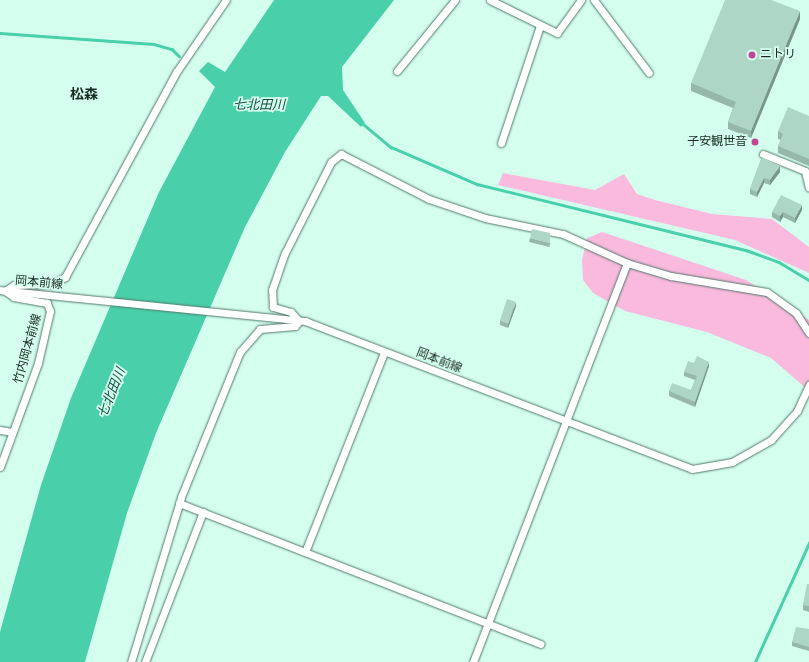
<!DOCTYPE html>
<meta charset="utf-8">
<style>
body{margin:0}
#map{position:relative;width:809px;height:662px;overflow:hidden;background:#d4ffef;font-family:Rubik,"Noto Sans JP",sans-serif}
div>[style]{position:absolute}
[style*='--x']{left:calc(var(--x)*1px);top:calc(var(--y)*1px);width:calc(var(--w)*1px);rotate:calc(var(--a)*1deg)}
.green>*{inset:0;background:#fabadd}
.water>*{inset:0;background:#49cfaa}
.stream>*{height:2.5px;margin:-1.25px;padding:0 1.25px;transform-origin:1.25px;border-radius:1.25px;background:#49cfaa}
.roads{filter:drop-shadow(0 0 1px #52786b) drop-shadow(0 0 1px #52786b)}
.street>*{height:7px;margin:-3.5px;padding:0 3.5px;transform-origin:3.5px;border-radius:3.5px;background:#fff}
.wall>*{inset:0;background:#95b8ab;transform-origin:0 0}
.shaded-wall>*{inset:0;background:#79968b}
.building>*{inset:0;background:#add6c7;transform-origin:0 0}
.dots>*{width:11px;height:11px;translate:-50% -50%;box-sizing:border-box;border:2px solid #d4ffef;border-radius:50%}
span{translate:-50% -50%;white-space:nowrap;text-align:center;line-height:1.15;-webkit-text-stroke:3.5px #d4ffef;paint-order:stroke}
.poi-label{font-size:12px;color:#192923}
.left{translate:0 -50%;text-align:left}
.right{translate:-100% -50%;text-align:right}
.street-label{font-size:12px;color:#192923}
.water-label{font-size:13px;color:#124b3c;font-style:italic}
.quarter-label{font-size:14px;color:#192923;font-weight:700}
</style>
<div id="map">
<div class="green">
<div style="clip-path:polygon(503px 173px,595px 190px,624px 174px,637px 194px,655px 200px,712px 214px,772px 219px,809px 247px,809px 273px,735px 240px,498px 185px)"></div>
<div style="clip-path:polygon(602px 232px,746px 280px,809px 320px,809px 391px,771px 358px,707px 332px,625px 311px,593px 293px,583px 280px,582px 260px,587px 238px)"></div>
</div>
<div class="water">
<div style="clip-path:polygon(274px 0,394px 0,342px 67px,343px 90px,365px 123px,361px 127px,328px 96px,321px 96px,285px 152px,245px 227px,156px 433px,127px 513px,85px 662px,0 662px,0 632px,41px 485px,71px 398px,159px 192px,215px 87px,199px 71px,208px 62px,225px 72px)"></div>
</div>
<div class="stream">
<div style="--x:0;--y:33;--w:154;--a:4.1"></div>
<div style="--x:154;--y:44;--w:19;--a:16"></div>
<div style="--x:172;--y:49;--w:10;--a:45"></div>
<div style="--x:362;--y:123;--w:38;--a:40"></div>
<div style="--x:391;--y:147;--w:94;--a:23.3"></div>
<div style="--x:477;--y:184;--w:277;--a:13.8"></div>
<div style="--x:746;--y:250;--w:35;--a:20"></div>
<div style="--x:779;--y:262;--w:35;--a:31"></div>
<div style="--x:755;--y:662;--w:131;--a:-65.6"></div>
</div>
<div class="roads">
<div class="street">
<div style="--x:490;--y:0;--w:75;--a:26.2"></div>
<div style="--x:557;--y:33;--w:41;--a:-54"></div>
<div style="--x:594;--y:0;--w:91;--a:53"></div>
<div style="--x:397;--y:71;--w:92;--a:-50.8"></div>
<div style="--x:501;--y:143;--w:123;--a:-71.6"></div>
<div style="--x:763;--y:154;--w:45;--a:22"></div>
<div style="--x:805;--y:171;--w:17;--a:77"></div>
<div style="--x:0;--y:290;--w:307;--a:5.8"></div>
<div style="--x:305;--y:321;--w:414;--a:20.9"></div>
<div style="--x:692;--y:469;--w:41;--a:-9.9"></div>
<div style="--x:732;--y:462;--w:45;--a:-29.4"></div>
<div style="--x:771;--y:440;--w:39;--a:-48"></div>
<div style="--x:797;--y:411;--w:29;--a:-65"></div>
<div style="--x:0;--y:430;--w:12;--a:9"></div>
<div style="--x:0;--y:467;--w:111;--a:-69.9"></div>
<div style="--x:38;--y:363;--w:53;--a:-77"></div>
<div style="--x:50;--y:311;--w:9;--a:-111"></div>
<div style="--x:47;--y:303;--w:34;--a:-170"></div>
<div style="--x:14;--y:297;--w:11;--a:-146"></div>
<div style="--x:5;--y:291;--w:11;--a:-34"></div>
<div style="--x:14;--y:285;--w:38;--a:-2"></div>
<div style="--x:52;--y:284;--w:15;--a:-28"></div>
<div style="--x:65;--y:277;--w:234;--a:-61.5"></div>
<div style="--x:177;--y:71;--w:86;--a:-55.4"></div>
<div style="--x:179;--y:503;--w:388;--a:21.3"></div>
<div style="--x:305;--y:552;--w:215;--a:-68.4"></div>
<div style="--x:131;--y:662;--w:172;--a:-73.1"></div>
<div style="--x:181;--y:497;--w:157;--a:-67.9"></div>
<div style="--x:240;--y:352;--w:30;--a:-49"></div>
<div style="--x:260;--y:329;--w:35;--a:-5"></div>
<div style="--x:295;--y:326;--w:6;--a:-51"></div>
<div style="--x:299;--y:321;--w:12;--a:-132"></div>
<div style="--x:291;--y:312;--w:19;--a:-164"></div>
<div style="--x:273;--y:307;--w:17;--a:-93"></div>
<div style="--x:272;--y:290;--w:39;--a:-71"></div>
<div style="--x:285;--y:253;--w:102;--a:-63.2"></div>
<div style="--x:331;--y:162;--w:13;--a:-39"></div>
<div style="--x:341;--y:154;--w:99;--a:27.1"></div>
<div style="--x:429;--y:199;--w:59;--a:18.7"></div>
<div style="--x:485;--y:218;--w:80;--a:11.6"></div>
<div style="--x:563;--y:234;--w:70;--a:24.4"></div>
<div style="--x:627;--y:263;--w:46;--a:16.5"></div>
<div style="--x:671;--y:276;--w:97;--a:9.5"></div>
<div style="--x:767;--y:292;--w:36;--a:36"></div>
<div style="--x:796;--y:313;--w:24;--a:57"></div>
<div style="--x:145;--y:662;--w:161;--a:-68.9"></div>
<div style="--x:473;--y:662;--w:428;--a:-68.9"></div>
</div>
</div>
<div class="wall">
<div style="clip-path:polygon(800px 19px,751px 138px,728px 129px,728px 122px,733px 108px,691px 91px,691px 83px)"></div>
<div style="clip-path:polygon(809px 116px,809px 166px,778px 153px,778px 146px,781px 140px,778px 139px,778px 131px)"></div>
<div style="clip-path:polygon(762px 157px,780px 172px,770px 185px,764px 183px,757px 197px,750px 194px,750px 189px)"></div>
<div style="clip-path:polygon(802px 210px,795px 223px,783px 217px,780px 222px,772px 217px,772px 212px)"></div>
<div style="left:530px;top:238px;width:21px;height:4px;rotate:14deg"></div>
<div style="clip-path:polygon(516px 306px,508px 328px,500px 325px,500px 321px)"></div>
<div style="clip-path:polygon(694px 363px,709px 366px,695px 407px,669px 396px,669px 391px,691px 390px,695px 380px,684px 376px,684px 372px)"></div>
<div style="clip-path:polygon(809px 584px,809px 612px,803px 610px,803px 605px)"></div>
<div style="clip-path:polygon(809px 629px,809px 651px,792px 646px,792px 642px)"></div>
</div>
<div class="shaded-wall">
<div style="clip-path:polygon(800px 11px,800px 19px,751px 138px,751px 131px)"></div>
<div style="clip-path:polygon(780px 166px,780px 172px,770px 185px,770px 180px)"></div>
<div style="clip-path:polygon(764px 178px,764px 183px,757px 197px,757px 192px)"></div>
<div style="clip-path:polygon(802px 205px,802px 210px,795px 223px,795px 218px)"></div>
<div style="clip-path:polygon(783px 212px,783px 217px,780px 222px,780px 216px)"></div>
<div style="clip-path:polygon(516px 302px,516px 306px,508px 328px,508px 324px)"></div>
<div style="clip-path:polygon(709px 362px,709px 366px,695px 407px,695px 402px)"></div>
</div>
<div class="building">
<div style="clip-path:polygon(725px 0,771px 0,800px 11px,751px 131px,728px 122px,736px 102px,691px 83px)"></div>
<div style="clip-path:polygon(788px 107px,809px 116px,809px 159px,778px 146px,783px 134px,778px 131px)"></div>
<div style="clip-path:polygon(762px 157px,780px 166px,770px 180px,764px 178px,757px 192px,750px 189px)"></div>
<div style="clip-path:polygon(781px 195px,802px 205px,795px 218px,783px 212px,780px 216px,772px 212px)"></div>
<div style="clip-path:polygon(532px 229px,550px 233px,550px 243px,530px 238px)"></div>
<div style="left:507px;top:299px;width:9px;height:23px;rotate:18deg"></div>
<div style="clip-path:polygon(697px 356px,709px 362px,695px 402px,669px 391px,672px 383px,691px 390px,697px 376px,684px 372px,688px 361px,694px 363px)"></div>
<div style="clip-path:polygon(807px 584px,809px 584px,809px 606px,803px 605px)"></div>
<div style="clip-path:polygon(796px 627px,809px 629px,809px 647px,792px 642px)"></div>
</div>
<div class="dots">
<div style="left:752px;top:55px;background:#c34695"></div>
<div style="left:755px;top:142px;background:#c34695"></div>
</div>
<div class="poi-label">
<span class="left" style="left:760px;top:55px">ニトリ</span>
<span class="right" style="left:747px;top:142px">子安観世音</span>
</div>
<div class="street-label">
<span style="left:39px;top:283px;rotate:5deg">岡本前線</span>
<span style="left:28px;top:349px;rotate:-74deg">竹内岡本前線</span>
<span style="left:439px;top:361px;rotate:21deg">岡本前線</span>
</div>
<div class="water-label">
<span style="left:259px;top:105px">七北田川</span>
<span style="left:112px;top:393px;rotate:-68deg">七北田川</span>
</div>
<div class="quarter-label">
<span style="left:84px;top:95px">松森</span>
</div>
</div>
